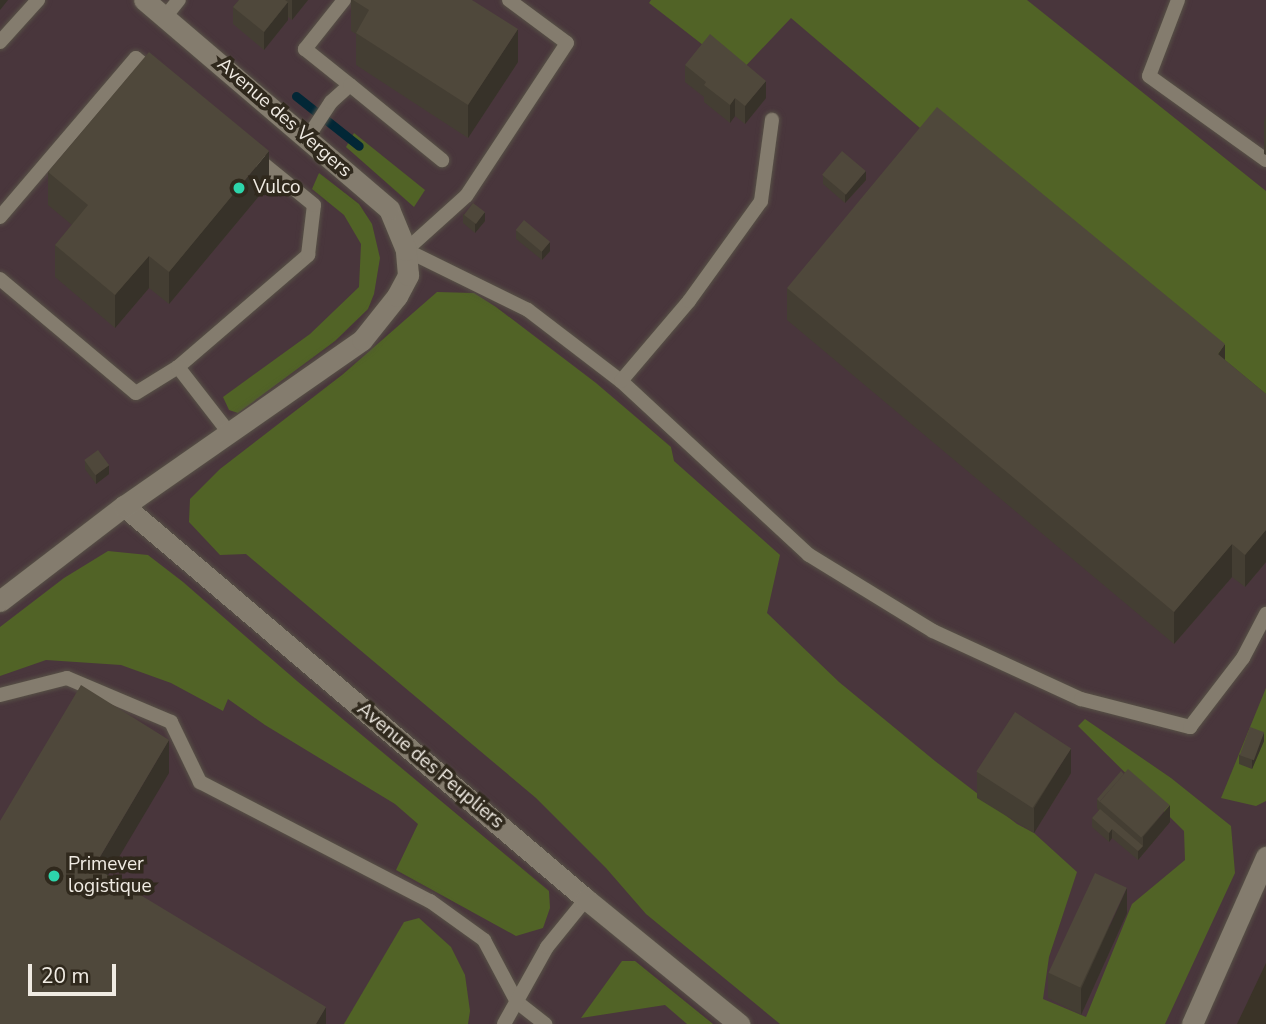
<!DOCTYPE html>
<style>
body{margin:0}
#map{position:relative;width:1266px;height:1024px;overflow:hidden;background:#3a3327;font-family:"Nunito Sans",sans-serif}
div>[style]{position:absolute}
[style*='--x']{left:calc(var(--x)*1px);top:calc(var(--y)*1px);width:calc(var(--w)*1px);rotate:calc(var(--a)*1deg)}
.industrial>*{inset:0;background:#49363c}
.green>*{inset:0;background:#516326}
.stream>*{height:9px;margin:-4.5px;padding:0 4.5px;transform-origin:4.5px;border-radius:4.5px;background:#022736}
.roads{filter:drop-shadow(0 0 2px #575146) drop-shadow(0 0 2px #575146)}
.lane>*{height:14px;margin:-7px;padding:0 7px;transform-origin:7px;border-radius:7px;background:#847c6e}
.street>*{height:21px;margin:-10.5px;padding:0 10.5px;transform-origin:10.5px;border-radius:10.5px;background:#847c6e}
.wall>*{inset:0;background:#443e33}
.shaded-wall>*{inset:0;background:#373229}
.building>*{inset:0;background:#4f483b;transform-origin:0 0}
.dots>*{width:19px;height:19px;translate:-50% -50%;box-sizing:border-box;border:4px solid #30291d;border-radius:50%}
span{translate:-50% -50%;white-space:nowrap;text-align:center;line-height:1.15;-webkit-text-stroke:7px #30291d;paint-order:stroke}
.street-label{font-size:19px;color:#f0ebe3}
.poi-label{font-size:19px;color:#f0ebe3}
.left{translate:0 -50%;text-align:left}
.scale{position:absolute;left:28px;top:964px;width:88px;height:32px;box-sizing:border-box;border:4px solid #f0ebe3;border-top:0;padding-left:9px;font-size:21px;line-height:24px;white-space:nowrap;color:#f0ebe3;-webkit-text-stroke:5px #30291d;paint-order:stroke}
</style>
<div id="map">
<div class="industrial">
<div style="clip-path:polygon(0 0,1266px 0,1266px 963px,1237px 1024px,0 1024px)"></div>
</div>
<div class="green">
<div style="clip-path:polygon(651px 0,1027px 0,1266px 191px,1266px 423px,791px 18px,739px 73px,649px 3px)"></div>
<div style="clip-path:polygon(354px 133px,425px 190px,414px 207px,346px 147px)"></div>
<div style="clip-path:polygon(319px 173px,359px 204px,372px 224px,380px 258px,374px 294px,368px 309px,335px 341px,238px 413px,229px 410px,223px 397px,310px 334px,359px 287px,361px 244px,344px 215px,312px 189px)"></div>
<div style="clip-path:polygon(437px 292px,474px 293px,496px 307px,596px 383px,671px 447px,674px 461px,780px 555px,767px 613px,839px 682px,935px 761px,1017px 824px,1034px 833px,1077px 872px,1049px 957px,1043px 999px,1086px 1017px,1132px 904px,1185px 860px,1184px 831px,1078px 726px,1085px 719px,1171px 778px,1231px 826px,1235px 873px,1165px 1024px,780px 1024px,646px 914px,606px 868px,536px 798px,246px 554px,220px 555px,189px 522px,190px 499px,220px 469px,342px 375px)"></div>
<div style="clip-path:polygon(108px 551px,148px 555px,183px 582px,297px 681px,549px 891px,550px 908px,543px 928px,516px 936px,396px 870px,418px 824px,395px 804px,265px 725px,228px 699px,223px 711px,171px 683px,121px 665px,46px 660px,0 676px,0 627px,64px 578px)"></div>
<div style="clip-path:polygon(1266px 688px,1266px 801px,1256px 806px,1221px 798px)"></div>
<div style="clip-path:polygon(419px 918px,451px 947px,465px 975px,470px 1011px,468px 1024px,344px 1024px,404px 922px)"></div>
<div style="clip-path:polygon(622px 961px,635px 961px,713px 1024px,687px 1024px,665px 1005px,581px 1018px)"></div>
</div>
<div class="stream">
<div style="--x:296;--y:96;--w:80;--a:38.4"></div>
</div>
<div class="roads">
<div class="lane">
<div style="--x:344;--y:0;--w:63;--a:128.5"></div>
<div style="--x:305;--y:49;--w:58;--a:38.7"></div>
<div style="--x:509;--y:0;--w:72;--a:36.6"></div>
<div style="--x:567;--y:43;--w:183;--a:123.4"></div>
<div style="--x:466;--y:196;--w:81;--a:138"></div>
<div style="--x:406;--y:250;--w:136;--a:26.2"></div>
<div style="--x:528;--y:310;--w:117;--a:37.4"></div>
<div style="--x:621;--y:381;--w:256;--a:42.8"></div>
<div style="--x:809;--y:555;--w:145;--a:31.5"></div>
<div style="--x:933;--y:631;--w:163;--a:24.7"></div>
<div style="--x:1081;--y:699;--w:113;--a:14.4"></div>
<div style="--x:1190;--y:727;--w:87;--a:-52.5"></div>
<div style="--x:1243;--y:658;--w:50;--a:-62.4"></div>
<div style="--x:1178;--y:0;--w:81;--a:110.9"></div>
<div style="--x:1149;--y:76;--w:144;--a:35.7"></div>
<div style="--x:165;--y:17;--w:22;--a:-51"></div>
<div style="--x:0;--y:42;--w:57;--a:-47.9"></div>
<div style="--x:308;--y:137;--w:42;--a:-56.7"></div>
<div style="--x:331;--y:102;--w:25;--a:-42"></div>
<div style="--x:350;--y:85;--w:119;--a:39.2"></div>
<div style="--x:0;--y:217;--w:209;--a:-49.5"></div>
<div style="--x:136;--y:58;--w:25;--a:40"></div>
<div style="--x:0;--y:279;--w:177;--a:40"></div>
<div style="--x:136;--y:393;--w:49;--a:-31.8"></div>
<div style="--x:178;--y:367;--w:172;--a:-40.7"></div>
<div style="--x:308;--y:255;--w:50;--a:-83.2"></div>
<div style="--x:314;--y:205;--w:77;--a:-140.8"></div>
<div style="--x:178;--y:367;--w:85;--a:52.2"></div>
<div style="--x:621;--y:381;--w:105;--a:-49.6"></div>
<div style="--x:689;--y:301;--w:123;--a:-54.2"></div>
<div style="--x:761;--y:201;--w:82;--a:-82.3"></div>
<div style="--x:0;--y:695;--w:69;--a:-14.2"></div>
<div style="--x:67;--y:678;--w:113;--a:22.9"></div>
<div style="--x:171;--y:722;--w:67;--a:64.2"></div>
<div style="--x:200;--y:782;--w:259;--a:27.4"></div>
<div style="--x:430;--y:901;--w:67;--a:35.8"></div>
<div style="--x:484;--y:940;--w:70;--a:62"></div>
<div style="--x:517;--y:1002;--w:36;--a:38"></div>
<div style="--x:504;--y:1024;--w:88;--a:-60.8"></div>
<div style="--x:547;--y:947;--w:62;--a:-50.9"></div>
</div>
<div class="street">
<div style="--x:124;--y:506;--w:607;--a:40.39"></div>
<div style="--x:586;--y:899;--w:198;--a:39.2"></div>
<div style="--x:0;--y:601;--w:156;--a:-37.5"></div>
<div style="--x:124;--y:506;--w:290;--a:-34.9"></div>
<div style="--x:362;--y:340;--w:56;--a:-51.5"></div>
<div style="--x:397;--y:296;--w:24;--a:-62"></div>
<div style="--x:408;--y:275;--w:25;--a:-95"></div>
<div style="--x:406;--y:250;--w:44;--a:-112.5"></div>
<div style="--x:389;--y:209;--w:322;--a:-139.5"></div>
<div style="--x:1192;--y:1024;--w:183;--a:-66.1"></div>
</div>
</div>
<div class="wall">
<div style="clip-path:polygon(239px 0,308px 0,292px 20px,288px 17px,288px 20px,264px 50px,233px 24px,233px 7px)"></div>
<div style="clip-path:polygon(351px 0,472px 0,518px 62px,468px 138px,356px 65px,356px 34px,351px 31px)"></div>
<div style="clip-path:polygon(685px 65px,766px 98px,745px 124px,735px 116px,730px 123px,704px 102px,704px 97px,685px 82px)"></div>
<div style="clip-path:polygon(1266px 115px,1266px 155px,1264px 154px,1264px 122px)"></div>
<div style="clip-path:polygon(48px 172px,269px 184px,169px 304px,149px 288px,115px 328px,55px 277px,55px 245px,72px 225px,48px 205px)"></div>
<div style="clip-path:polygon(823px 175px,866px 180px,845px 203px,823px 184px)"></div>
<div style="clip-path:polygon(463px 214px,485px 221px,475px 233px,463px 223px)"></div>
<div style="clip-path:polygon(516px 230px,550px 251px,542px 260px,516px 239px)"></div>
<div style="clip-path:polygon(787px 288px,1225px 360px,1266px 394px,1266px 562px,1245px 587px,1232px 577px,1174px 644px,787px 320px)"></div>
<div style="clip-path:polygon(85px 461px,109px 474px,96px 484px,85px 469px)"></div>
<div style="clip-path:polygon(1264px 741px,1252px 769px,1239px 764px,1239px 755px)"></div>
<div style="clip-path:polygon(977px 772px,1071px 773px,1034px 833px,977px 798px)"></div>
<div style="clip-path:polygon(1097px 799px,1170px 822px,1138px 860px,1112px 838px,1109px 842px,1092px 827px,1092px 818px,1099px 811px,1097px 808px)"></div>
<div style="clip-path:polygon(1127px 913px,1081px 1015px,1048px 998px,1048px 973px)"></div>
</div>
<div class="shaded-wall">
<div style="clip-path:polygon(0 0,8px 0,0 10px)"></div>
<div style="clip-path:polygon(292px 0,308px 0,292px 20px)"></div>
<div style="clip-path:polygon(288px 2px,288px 20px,264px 50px,264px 32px)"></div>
<div style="clip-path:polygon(518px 29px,518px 62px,468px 138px,468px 105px)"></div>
<div style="clip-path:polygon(766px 81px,766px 98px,745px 124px,745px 106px)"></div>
<div style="clip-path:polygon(735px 98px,735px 116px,730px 123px,730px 105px)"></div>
<div style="clip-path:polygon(269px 151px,269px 184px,169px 304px,169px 272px)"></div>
<div style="clip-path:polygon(866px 171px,866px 180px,845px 203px,845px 194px)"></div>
<div style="clip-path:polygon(485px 212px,485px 221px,475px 233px,475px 224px)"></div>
<div style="clip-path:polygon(550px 242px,550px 251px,542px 260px,542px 251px)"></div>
<div style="clip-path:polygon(149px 256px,149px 288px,115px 328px,115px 295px)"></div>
<div style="clip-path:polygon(1225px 344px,1225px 376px,1218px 354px)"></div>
<div style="clip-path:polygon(109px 465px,109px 474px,96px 484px,96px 475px)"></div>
<div style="clip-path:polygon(1266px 530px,1266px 562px,1245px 587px,1245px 555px)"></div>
<div style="clip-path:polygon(1232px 544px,1232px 577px,1174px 644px,1174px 612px)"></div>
<div style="clip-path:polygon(1264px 732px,1264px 741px,1252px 769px,1252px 760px)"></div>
<div style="clip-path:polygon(169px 740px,169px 773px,94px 899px,94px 867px)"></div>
<div style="clip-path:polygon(1071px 748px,1071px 773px,1034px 833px,1034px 808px)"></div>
<div style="clip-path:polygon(1170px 805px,1170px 822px,1138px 860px,1138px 851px,1143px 846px,1143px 837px)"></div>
<div style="clip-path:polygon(1112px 829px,1112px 838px,1109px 842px,1109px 833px)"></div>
<div style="clip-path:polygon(1127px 888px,1127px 913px,1081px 1015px,1081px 989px)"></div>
<div style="clip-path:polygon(326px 1007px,326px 1024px,316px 1024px)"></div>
</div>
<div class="building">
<div style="clip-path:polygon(239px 0,285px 0,288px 2px,264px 32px,233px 7px)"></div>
<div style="clip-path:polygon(353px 0,472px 0,518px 29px,468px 105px,356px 33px,369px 10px)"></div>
<div style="clip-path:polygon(710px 34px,766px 81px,745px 106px,735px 98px,730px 105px,704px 85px,706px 82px,685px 65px)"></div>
<div style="clip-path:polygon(149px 52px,269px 151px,169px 272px,149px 256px,115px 295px,55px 245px,88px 205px,48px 172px)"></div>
<div style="clip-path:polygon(937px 107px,1225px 344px,1218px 354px,1266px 394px,1266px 530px,1245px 555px,1232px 544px,1174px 612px,787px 288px)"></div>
<div style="left:842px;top:151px;width:31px;height:31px;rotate:40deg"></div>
<div style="left:473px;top:203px;width:15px;height:15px;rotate:37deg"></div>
<div style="left:524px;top:220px;width:34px;height:13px;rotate:40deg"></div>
<div style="left:98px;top:450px;width:19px;height:17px;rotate:54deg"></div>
<div style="clip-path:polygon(81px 685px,169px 740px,94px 867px,326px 1007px,316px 1024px,0 1024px,0 821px)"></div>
<div style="left:1015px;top:712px;width:67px;height:71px;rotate:33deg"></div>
<div style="left:1250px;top:727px;width:15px;height:30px;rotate:20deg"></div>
<div style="left:1128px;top:769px;width:55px;height:43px;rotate:41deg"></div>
<div style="clip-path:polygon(1121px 771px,1124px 774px,1100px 801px,1100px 802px,1097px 799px)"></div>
<div style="clip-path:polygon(1100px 809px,1143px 846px,1138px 851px,1112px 829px,1109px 833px,1092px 818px)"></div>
<div style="left:1095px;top:873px;width:35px;height:110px;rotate:25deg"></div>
</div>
<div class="dots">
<div style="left:239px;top:188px;background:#2dd5ab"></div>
<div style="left:54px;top:876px;background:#2dd5ab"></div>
</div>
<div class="street-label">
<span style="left:284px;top:118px;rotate:41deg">Avenue des Vergers</span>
<span style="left:430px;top:766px;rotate:40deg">Avenue des Peupliers</span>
</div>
<div class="poi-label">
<span class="left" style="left:253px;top:188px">Vulco</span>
<span class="left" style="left:68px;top:876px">Primever<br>logistique</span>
</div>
<div class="scale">20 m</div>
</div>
